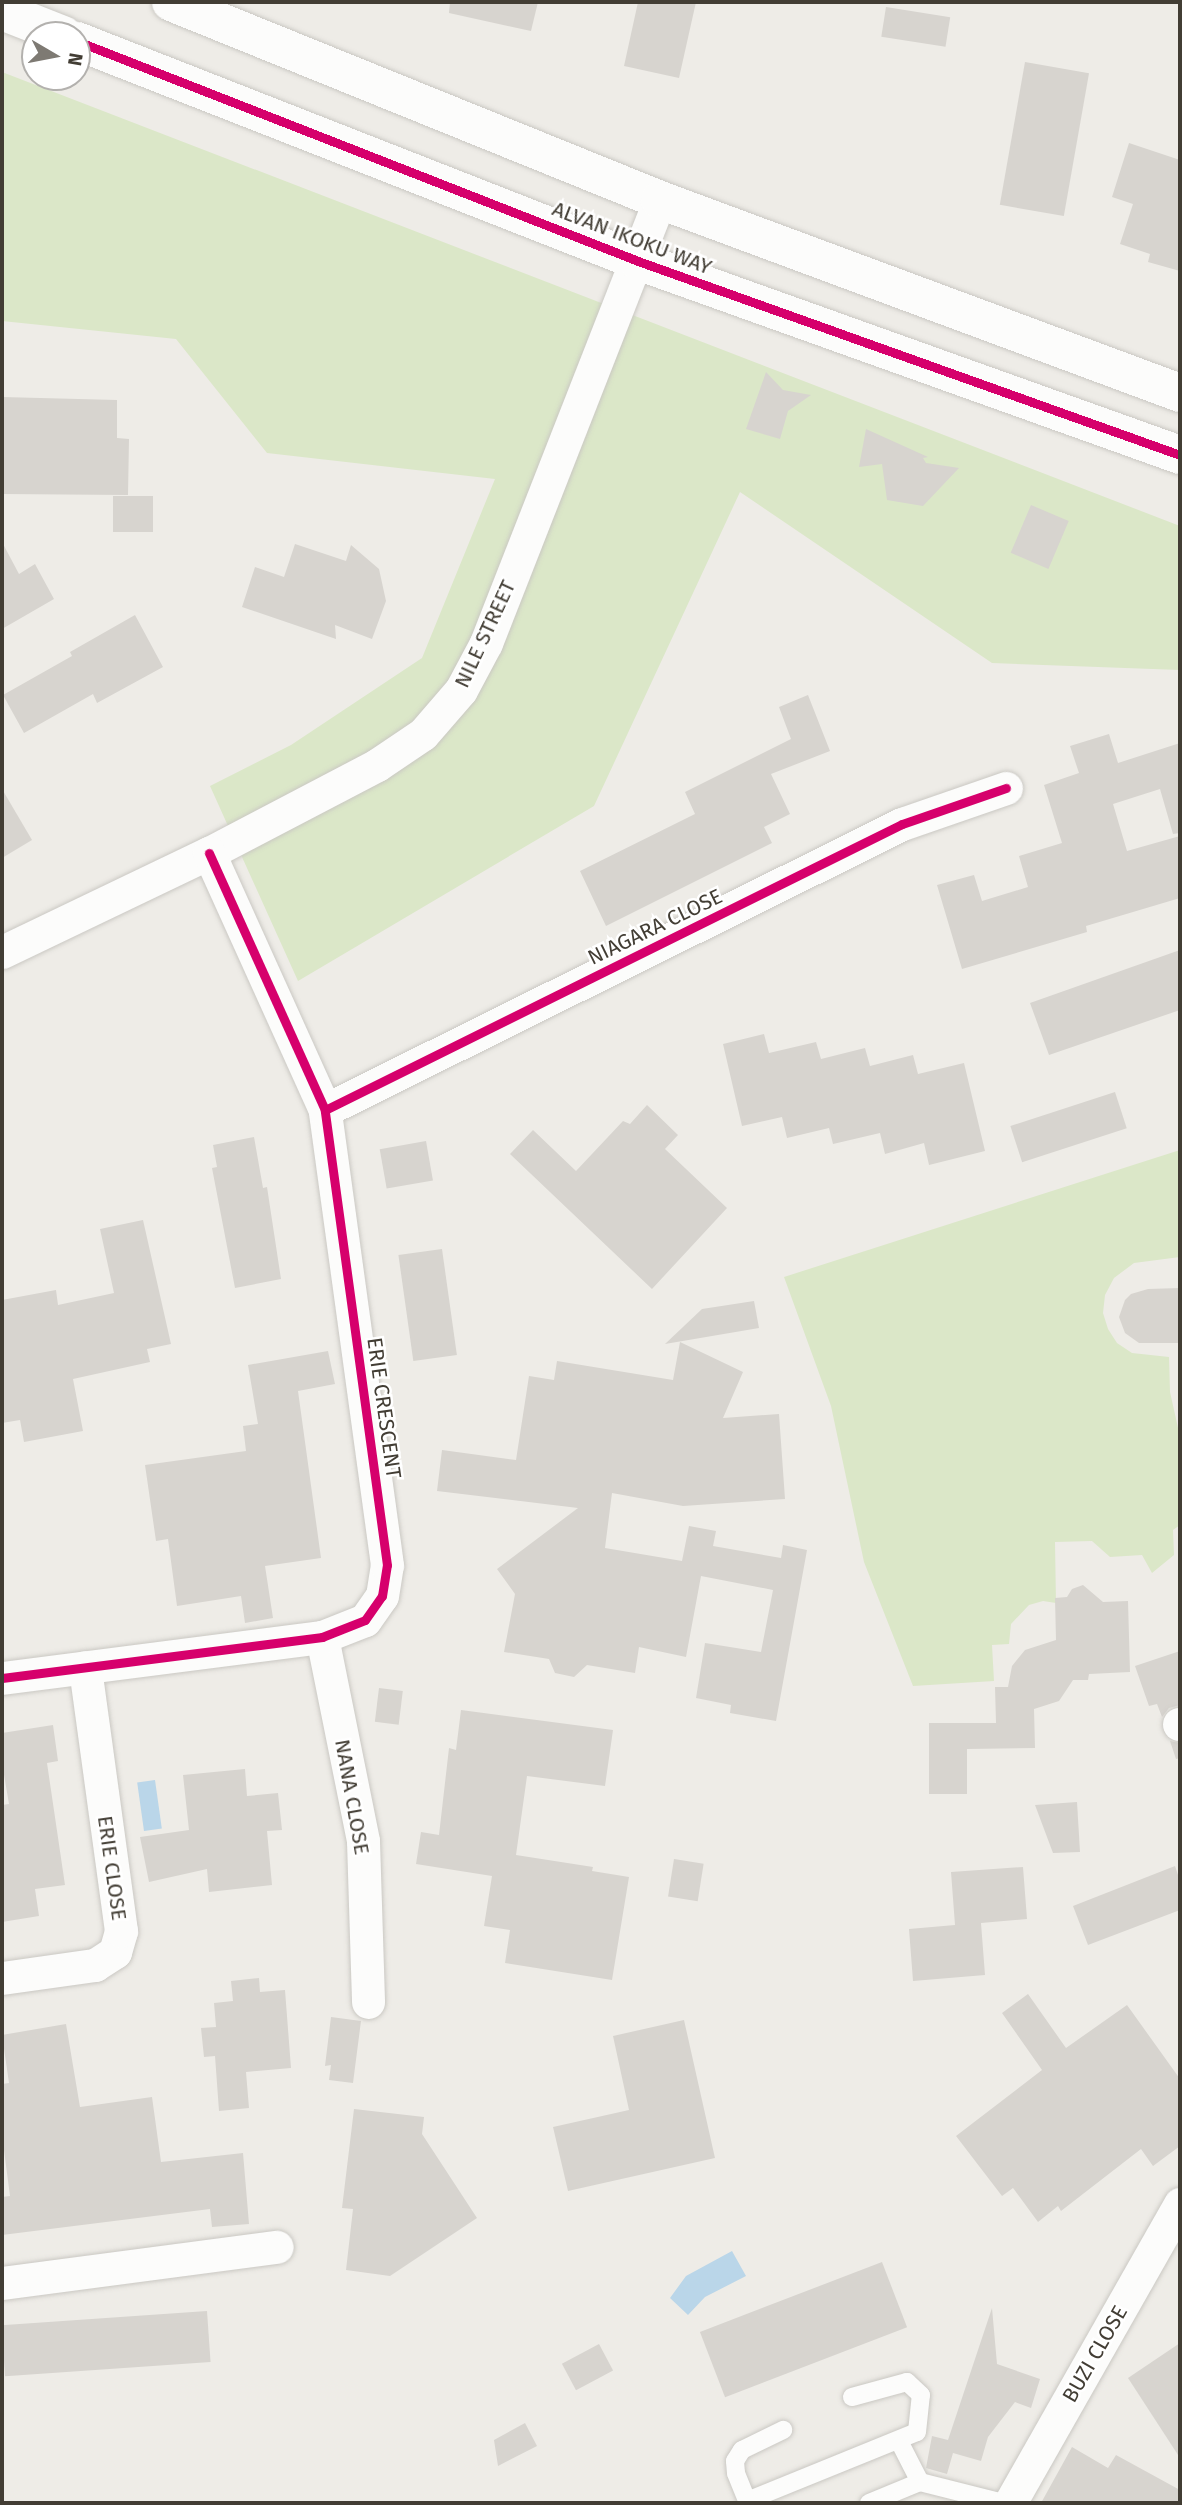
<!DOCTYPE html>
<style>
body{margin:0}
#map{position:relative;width:1182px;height:2505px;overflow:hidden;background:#eeece7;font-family:"Fira Sans",sans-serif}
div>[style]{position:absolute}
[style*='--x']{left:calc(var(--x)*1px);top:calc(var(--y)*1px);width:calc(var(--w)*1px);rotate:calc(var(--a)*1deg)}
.green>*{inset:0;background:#dbe7c8}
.water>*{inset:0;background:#bad6e9;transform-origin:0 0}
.building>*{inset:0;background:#d7d4cf;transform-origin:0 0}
.roads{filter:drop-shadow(0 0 2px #cac8c3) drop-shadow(0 0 2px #cac8c3)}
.service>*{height:18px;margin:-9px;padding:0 9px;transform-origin:9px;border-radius:9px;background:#fcfcfb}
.minor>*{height:33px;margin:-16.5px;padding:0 16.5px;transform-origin:16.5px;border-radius:16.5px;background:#fcfcfb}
.tertiary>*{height:38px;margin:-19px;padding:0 19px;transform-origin:19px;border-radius:19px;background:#fcfcfb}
.cycleway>*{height:9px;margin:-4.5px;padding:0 4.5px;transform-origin:4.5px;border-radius:4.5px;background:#d6006c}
span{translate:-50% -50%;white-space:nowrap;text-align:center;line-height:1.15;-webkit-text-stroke:5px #fff;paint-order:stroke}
.street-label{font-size:21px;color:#423d34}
.frame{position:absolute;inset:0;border:4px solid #423d34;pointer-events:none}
.north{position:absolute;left:21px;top:21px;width:70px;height:70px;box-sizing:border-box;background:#fff;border:2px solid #b3b1ae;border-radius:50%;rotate:100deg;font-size:19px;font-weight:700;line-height:28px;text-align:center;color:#423d34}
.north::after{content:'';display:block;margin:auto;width:24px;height:32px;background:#7e7a73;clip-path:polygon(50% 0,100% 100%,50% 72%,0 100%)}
</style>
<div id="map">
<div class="green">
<div style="clip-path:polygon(2px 72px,1180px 526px,1180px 670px,992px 663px,740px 492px,594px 806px,298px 981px,210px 786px,291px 745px,422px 658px,495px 479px,267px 453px,176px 339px,2px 321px)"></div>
<div style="clip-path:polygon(1180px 1150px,1180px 1257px,1134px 1263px,1114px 1278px,1105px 1295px,1103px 1313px,1108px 1329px,1117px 1343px,1132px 1353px,1169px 1357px,1170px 1392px,1180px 1437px,1180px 1525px,1173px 1530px,1174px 1555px,1152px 1573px,1142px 1555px,1110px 1557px,1092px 1541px,1055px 1542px,1056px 1603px,1043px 1601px,1029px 1605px,1011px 1624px,1009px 1644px,992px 1645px,994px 1681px,913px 1686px,864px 1562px,831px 1406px,784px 1277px)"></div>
</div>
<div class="water">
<div style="left:155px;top:1780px;width:49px;height:18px;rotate:82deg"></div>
<div style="clip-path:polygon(732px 2251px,746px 2276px,705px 2297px,688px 2315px,670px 2298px,686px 2276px)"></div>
</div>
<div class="building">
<div style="clip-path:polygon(450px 2px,538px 2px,531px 31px,449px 13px)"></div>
<div style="clip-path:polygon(638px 2px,696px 2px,679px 78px,624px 66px)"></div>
<div style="left:886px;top:7px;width:65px;height:30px;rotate:9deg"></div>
<div style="left:1025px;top:62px;width:65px;height:145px;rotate:10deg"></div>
<div style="clip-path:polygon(1129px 143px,1180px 160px,1180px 271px,1148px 262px,1150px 254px,1120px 244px,1133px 204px,1112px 197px)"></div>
<div style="clip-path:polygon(766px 372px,783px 390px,811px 395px,788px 411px,780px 439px,746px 429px)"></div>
<div style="clip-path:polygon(2px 397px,117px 400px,117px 438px,129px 439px,128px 495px,2px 494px)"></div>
<div style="clip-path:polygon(866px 429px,928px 457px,923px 458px,926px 463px,959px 468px,923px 506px,887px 500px,882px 464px,859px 467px)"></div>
<div style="left:113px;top:496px;width:40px;height:36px"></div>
<div style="left:1031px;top:505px;width:41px;height:52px;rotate:23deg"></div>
<div style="clip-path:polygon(2px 542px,19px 574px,35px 564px,54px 599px,2px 629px)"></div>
<div style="clip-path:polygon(295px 544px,346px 561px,351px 545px,379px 569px,386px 601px,372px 639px,335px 625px,336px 639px,242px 607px,255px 567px,284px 577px)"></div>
<div style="clip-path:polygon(135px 615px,163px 667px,97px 703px,93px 694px,24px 733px,3px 695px,72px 656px,70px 652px)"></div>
<div style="clip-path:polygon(808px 695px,830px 751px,771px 774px,790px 814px,764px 827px,772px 843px,606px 926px,580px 871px,695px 814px,685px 792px,791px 739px,779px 707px)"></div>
<div style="clip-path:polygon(1109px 734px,1118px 763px,1180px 743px,1180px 833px,1173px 834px,1160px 789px,1113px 804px,1127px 851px,1180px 836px,1180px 898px,1086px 926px,1087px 932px,962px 969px,937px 885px,974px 875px,982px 901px,1028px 887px,1019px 856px,1062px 843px,1044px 785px,1079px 773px,1070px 746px)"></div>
<div style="clip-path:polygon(2px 789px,32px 840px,2px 858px)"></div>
<div style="clip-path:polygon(1180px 950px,1180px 1010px,1049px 1055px,1030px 1003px)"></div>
<div style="clip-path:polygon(764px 1034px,769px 1053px,816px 1042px,821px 1059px,865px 1048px,870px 1066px,913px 1055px,918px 1074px,964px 1063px,985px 1151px,929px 1165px,924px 1143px,885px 1154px,880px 1133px,833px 1144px,829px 1128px,787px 1138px,782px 1117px,742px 1126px,723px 1044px)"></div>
<div style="left:1115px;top:1092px;width:38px;height:110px;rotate:72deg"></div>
<div style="clip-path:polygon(647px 1105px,678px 1135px,665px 1149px,727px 1208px,652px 1289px,510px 1154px,533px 1130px,576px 1171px,623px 1121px,630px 1124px)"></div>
<div style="clip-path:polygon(254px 1137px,263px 1188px,267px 1187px,281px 1279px,235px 1288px,212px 1168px,217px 1167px,213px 1145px)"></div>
<div style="left:426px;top:1141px;width:40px;height:47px;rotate:80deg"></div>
<div style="clip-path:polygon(143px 1220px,171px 1344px,147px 1349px,150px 1362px,73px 1379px,83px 1431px,24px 1442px,20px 1420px,2px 1423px,2px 1300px,56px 1290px,58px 1305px,114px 1293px,100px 1229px)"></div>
<div style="left:442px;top:1249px;width:107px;height:44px;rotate:82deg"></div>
<div style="clip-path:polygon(1180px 1288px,1180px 1343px,1139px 1343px,1125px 1333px,1119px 1317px,1125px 1300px,1131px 1294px,1148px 1289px)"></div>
<div style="clip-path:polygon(754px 1301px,759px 1328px,665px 1344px,702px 1309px)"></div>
<div style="clip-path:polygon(680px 1342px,743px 1372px,723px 1418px,779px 1414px,785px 1499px,683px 1506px,612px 1493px,605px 1548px,682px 1561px,689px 1526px,716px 1531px,713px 1546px,781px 1558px,783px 1545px,807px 1550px,776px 1721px,730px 1713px,731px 1705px,696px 1698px,705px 1643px,761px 1652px,773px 1590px,701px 1576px,686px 1657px,639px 1647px,635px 1673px,587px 1665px,574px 1677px,555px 1673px,549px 1659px,504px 1652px,515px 1594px,497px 1569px,578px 1508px,437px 1491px,442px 1450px,516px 1460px,529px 1376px,554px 1380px,557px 1361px,673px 1380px)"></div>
<div style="clip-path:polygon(328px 1351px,335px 1384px,298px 1391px,321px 1558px,265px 1566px,273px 1618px,245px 1623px,241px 1596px,177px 1606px,168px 1539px,156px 1541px,145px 1465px,246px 1451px,243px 1426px,258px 1424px,248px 1365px)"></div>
<div style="clip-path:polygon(1083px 1585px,1103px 1602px,1128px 1601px,1130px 1672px,1089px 1674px,1088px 1680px,1073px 1680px,1059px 1701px,1034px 1709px,1035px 1748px,967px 1749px,967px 1794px,929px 1794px,929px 1723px,996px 1723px,995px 1687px,1008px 1687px,1012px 1666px,1025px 1650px,1056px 1640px,1055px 1598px,1067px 1597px,1072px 1589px)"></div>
<div style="clip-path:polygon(1180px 1651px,1180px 1705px,1169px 1708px,1162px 1717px,1157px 1704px,1149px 1706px,1135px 1666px)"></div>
<div style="left:379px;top:1688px;width:24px;height:34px;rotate:7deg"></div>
<div style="clip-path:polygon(461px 1710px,613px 1730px,605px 1786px,527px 1776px,516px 1855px,593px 1867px,592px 1871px,629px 1877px,612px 1980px,505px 1963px,510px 1930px,484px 1926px,492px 1876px,416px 1864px,421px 1832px,439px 1835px,449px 1748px,456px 1750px)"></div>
<div style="clip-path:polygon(53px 1725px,58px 1761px,47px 1763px,65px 1885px,35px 1889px,39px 1916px,2px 1922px,2px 1805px,9px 1804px,2px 1763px,2px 1733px)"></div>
<div style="clip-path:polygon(1170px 1741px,1180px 1743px,1180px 1758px,1176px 1759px)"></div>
<div style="clip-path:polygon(245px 1769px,247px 1796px,278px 1793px,282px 1830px,267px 1831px,272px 1885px,209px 1892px,207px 1869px,149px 1882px,140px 1837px,189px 1830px,183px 1775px)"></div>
<div style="clip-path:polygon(1077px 1802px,1080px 1852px,1053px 1853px,1035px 1805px)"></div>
<div style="left:674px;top:1859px;width:30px;height:38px;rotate:9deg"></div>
<div style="clip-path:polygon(1175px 1866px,1180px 1881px,1180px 1910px,1088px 1945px,1073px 1906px)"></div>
<div style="clip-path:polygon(1023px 1867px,1027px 1919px,981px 1923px,985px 1975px,913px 1981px,909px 1929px,955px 1925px,951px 1872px)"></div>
<div style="clip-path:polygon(259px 1978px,260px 1992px,285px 1990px,291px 2068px,246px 2072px,249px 2108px,219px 2111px,215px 2056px,204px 2057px,201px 2028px,216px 2027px,214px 2003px,233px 2001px,231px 1981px)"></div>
<div style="clip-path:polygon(1028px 1994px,1066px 2048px,1127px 2005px,1180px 2079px,1180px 2146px,1153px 2166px,1141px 2149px,1061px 2211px,1058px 2206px,1038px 2222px,1013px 2188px,1002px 2196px,956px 2136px,1042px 2070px,1002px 2013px)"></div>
<div style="clip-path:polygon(331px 2017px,361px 2021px,353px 2083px,329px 2080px,331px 2065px,325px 2066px)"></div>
<div style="clip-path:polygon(684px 2020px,715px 2158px,568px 2191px,553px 2127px,629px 2110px,613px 2036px)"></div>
<div style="clip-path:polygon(66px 2024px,80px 2107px,152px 2097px,161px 2162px,243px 2153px,249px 2224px,212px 2227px,210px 2209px,2px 2235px,2px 2197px,10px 2196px,2px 2135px,2px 2084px,9px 2083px,2px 2035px)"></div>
<div style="clip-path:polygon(354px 2109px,424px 2117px,422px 2134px,477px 2218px,390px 2276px,346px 2270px,353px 2209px,342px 2208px)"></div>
<div style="left:882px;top:2262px;width:70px;height:195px;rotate:69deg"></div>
<div style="clip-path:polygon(992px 2308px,997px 2364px,1040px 2379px,1031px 2408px,1015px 2402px,988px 2437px,981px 2461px,953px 2453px,947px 2474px,926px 2468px,932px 2436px,948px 2440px)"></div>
<div style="left:207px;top:2311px;width:51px;height:206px;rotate:86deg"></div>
<div style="clip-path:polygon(1180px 2343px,1180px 2458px,1128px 2378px)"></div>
<div style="left:599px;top:2344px;width:30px;height:42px;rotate:62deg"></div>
<div style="clip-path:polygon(525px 2423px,537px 2446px,498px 2466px,494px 2440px)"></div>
<div style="clip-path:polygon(1072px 2447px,1108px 2468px,1116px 2455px,1180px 2490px,1180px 2503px,1041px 2503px)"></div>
</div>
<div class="roads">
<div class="service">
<div style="--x:899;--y:2441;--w:46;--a:62.9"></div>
<div style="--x:747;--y:2501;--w:183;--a:-22.1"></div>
<div style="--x:917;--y:2432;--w:37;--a:-84"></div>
<div style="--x:921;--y:2395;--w:19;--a:-137"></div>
<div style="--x:907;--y:2382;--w:57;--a:164.7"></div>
<div style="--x:748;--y:2503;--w:32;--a:-112"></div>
<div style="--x:736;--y:2473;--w:12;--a:-95"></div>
<div style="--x:735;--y:2461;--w:13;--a:-58"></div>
<div style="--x:742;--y:2450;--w:46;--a:-26"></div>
<div style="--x:869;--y:2503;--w:55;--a:-22.4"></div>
<div style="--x:920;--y:2482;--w:86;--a:14.2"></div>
</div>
<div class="minor">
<div style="--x:2;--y:952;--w:229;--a:-25.6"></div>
<div style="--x:209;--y:853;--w:190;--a:-27.6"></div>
<div style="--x:377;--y:765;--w:55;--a:-34"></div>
<div style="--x:423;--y:734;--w:58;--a:-49.2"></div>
<div style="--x:461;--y:690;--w:53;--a:-62"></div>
<div style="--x:486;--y:643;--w:476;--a:-68.6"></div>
<div style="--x:325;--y:1110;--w:644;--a:-26.37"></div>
<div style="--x:902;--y:824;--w:110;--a:-19.1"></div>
<div style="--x:322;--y:1637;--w:208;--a:78.6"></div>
<div style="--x:363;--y:1841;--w:161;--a:88.2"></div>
<div style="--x:2;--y:1678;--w:323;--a:-7.3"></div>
<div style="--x:322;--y:1637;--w:46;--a:-21.6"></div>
<div style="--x:365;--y:1620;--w:29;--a:-55"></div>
<div style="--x:382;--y:1596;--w:31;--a:-81"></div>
<div style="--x:387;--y:1565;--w:459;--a:-97.8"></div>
<div style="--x:325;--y:1110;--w:282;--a:-114.3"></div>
<div style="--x:1179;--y:1724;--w:1;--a:0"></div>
<div style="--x:2;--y:1978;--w:94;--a:-8"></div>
<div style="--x:95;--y:1965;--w:24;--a:-33"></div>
<div style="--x:115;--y:1952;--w:22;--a:-74"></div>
<div style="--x:121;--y:1931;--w:266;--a:-97.8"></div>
<div style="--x:2;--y:2283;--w:277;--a:-7.5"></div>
<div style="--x:1010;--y:2503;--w:344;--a:-60.4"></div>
</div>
<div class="tertiary">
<div style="--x:171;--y:2;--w:528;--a:22.04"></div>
<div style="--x:660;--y:200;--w:555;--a:20.36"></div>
<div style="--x:2;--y:11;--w:66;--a:21.5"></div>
<div style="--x:77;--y:41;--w:603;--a:21.41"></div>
<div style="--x:638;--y:261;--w:576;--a:19.69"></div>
</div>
</div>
<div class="cycleway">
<div style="--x:77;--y:41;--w:603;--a:21.41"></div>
<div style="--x:638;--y:261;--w:576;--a:19.69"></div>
<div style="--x:325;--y:1110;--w:644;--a:-26.37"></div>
<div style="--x:902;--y:824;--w:110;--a:-19.1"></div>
<div style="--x:2;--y:1678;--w:323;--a:-7.3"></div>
<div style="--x:322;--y:1637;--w:46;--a:-21.6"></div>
<div style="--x:365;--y:1620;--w:29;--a:-55"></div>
<div style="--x:382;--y:1596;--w:31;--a:-81"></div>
<div style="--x:387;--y:1565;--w:459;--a:-97.8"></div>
<div style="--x:325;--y:1110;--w:282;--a:-114.3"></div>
</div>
<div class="street-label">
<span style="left:632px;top:238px;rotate:21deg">ALVAN IKOKU WAY</span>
<span style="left:485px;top:634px;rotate:-65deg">NILE STREET</span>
<span style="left:655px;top:927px;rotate:-26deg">NIAGARA CLOSE</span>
<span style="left:384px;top:1408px;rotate:82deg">ERIE CRESCENT</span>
<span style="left:352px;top:1797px;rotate:80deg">NANA CLOSE</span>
<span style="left:112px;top:1868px;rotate:82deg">ERIE CLOSE</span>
<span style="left:1095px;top:2354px;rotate:-60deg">BUZI CLOSE</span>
</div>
<div class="frame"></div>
<div class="north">N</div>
</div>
